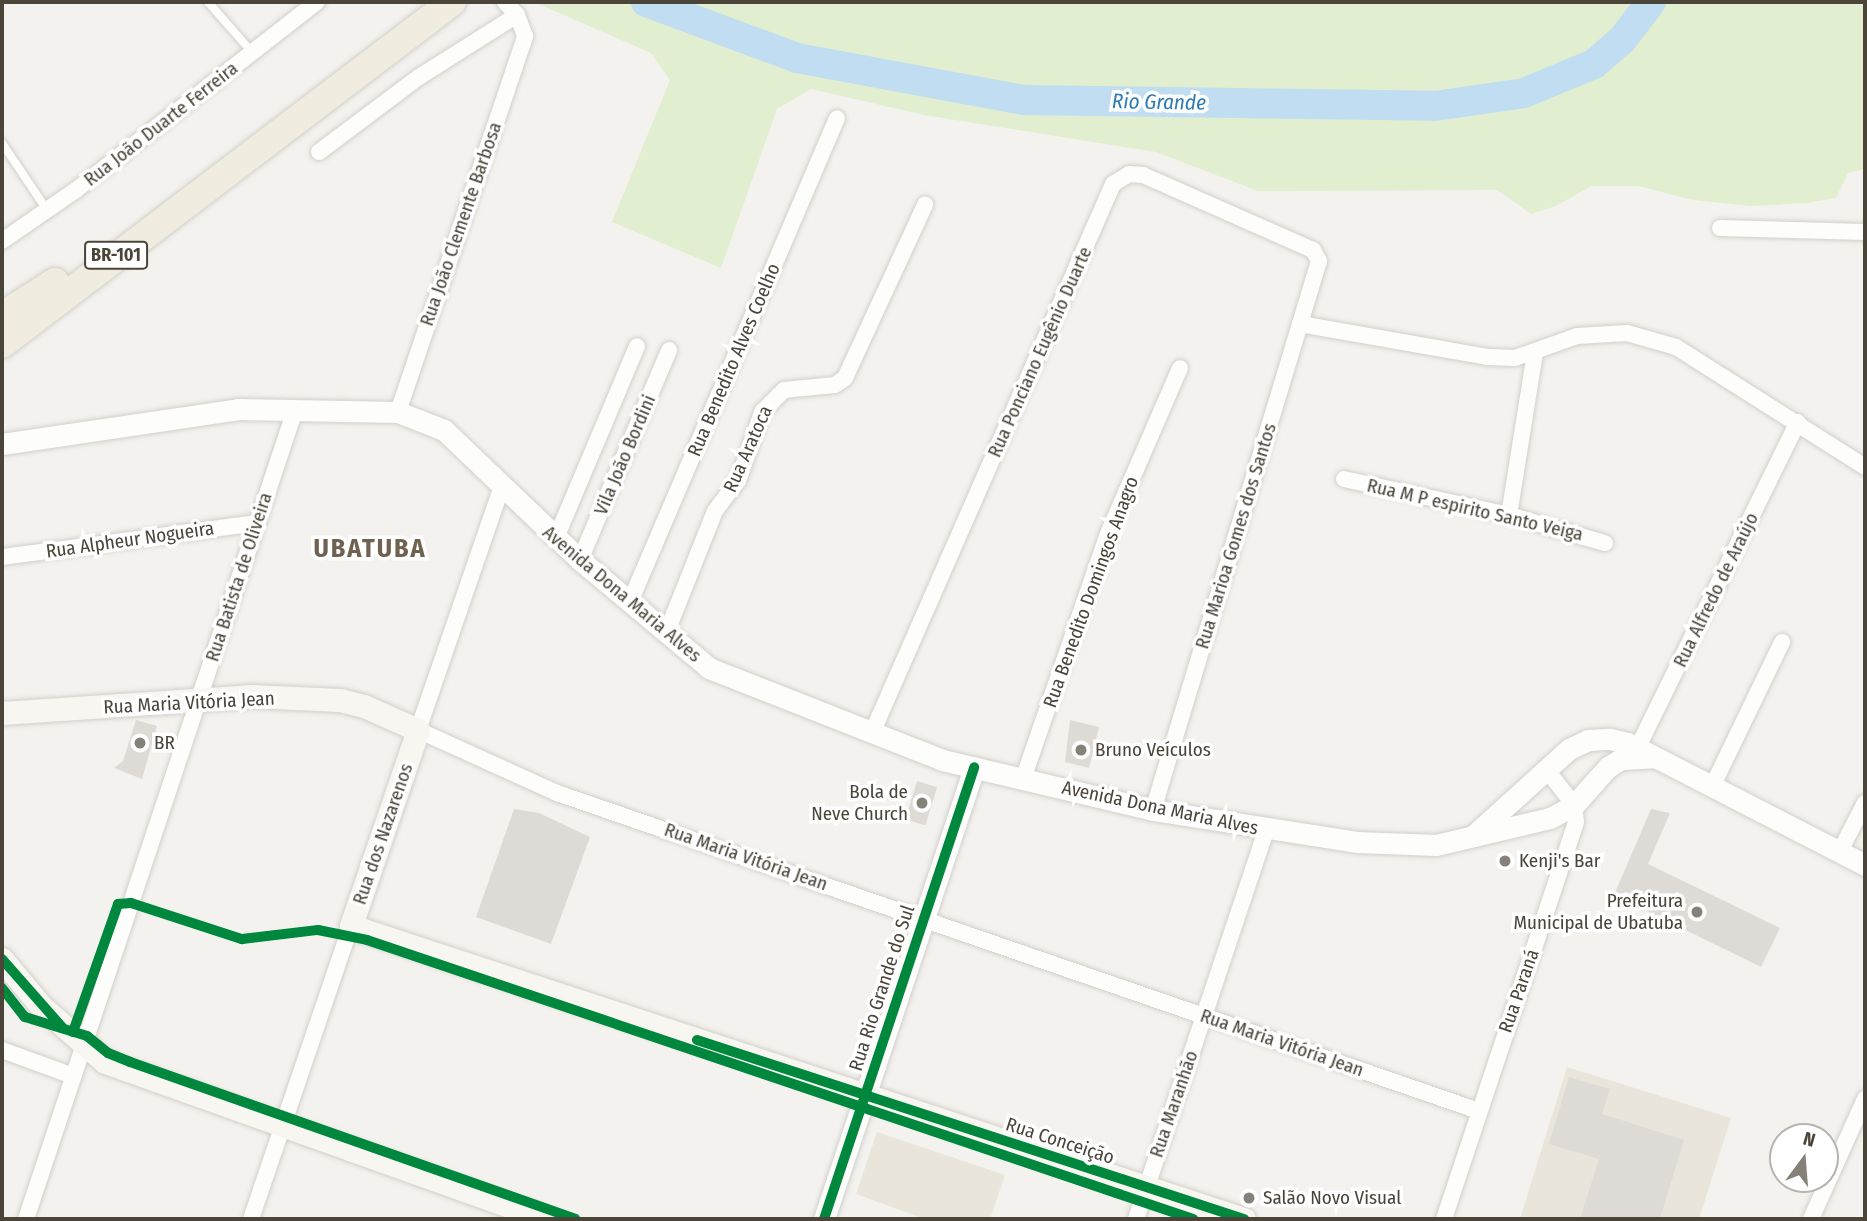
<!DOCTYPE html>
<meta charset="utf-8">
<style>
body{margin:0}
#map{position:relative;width:1867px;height:1221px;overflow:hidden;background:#f4f2ee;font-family:"Fira Sans Condensed",sans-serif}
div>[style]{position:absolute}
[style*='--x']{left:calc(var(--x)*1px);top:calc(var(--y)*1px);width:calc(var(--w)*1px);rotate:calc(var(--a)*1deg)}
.education>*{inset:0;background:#eae5da}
.green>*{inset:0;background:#e1eecf}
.river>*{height:30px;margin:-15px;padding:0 15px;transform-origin:15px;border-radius:15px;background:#c0ddf1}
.building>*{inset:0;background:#dedbd6;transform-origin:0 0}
.roads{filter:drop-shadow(0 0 2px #d2d0cb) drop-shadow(0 0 2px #d2d0cb)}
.service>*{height:8px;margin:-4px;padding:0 4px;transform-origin:4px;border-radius:4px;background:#fdfdfc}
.minor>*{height:16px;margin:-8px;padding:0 8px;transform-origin:8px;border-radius:8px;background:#fdfdfc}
.tertiary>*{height:21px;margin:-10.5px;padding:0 10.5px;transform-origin:10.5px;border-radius:10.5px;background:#fdfdfc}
.secondary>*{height:23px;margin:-11.5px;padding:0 11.5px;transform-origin:11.5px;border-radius:11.5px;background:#f7f6f1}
.trunk>*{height:28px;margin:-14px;padding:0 14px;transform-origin:14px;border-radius:14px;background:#f0ece0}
.cycleway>*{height:10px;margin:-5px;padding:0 5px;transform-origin:5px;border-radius:5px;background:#00873e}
.dots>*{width:19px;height:19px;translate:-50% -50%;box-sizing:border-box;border:4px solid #fff;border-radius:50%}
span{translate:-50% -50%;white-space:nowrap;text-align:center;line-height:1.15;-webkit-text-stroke:7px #fff;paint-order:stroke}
.shield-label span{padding:2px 5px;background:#fff;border:2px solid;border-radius:5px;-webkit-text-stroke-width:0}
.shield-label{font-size:18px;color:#4b4439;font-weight:700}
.street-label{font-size:19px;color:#4b4439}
.poi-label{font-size:19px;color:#4b4439}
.left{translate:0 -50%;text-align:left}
.right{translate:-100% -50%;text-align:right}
.water-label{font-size:21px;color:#2e7ab2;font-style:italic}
.district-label{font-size:26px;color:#6e6250;font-weight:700;letter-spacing:2px}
.frame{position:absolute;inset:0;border:4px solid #4b4439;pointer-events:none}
.north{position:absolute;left:1769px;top:1123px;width:70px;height:70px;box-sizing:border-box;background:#fff;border:2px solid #b7b4b0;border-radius:50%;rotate:16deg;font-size:19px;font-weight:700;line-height:28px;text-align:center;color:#4b4439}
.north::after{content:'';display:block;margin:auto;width:24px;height:32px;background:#868178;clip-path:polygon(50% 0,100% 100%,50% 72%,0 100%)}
</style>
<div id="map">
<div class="education">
<div style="clip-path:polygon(1567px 1067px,1731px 1118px,1699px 1219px,1520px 1219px)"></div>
<div style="clip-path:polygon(877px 1132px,1005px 1175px,990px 1219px,925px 1219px,856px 1194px)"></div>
</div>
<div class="green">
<div style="clip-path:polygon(534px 2px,1865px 2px,1865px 169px,1848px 173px,1836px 198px,1807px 203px,1750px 206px,1693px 200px,1638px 186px,1591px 186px,1556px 206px,1531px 214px,1497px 190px,1258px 191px,1156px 152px,924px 115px,811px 89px,777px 109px,721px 268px,612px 222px,670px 80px,651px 53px)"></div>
</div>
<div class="river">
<div style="--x:646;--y:2;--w:161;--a:20.3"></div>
<div style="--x:797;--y:58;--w:231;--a:10.5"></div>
<div style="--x:1024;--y:100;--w:411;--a:0.8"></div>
<div style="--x:1435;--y:106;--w:90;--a:-8.3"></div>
<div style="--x:1524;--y:93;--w:76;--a:-22.5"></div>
<div style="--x:1594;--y:64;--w:37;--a:-41"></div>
<div style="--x:1622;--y:40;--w:48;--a:-52.7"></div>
</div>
<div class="building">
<div style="clip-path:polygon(136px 720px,157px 726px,142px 779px,114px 768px,123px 761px)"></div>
<div style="clip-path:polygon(1070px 720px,1099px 727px,1089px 768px,1065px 762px)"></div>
<div style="left:917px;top:781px;width:21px;height:40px;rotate:17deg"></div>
<div style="clip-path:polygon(514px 809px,539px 813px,590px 837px,551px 944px,476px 917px)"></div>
<div style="clip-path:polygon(1651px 809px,1670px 813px,1648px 864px,1780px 928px,1761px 967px,1614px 895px)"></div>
<div style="clip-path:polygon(1569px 1077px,1610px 1089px,1602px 1114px,1684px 1140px,1660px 1219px,1580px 1219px,1599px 1159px,1549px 1144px)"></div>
</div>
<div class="roads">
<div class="service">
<div style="--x:208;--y:2;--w:67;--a:48.7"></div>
<div style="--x:2;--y:143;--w:81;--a:56.1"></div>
</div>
<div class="minor">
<div style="--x:319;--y:152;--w:125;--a:-36.9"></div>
<div style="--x:419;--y:77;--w:116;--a:-32.3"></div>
<div style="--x:1720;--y:228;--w:145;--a:1.6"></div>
<div style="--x:2;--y:241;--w:90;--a:-34.6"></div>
<div style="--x:76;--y:190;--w:306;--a:-38"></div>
<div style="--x:1300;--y:324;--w:190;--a:10"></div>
<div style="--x:1487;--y:357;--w:28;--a:2"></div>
<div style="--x:1515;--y:358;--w:66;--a:-19.5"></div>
<div style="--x:1577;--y:336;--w:50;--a:-3.4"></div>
<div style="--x:1627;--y:333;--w:51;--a:15.9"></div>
<div style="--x:1676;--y:347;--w:224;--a:32.4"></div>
<div style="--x:398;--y:412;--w:397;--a:-71.3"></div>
<div style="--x:525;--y:36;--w:22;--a:-111"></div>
<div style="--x:517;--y:15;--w:18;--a:-133"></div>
<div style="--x:1344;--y:479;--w:169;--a:12.3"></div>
<div style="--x:1509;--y:515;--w:100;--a:16.3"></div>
<div style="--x:501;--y:489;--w:255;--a:109"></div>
<div style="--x:418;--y:730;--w:153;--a:24.4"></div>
<div style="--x:557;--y:793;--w:975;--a:19.03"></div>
<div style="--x:1509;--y:515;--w:164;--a:-80.9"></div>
<div style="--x:556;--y:538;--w:208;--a:-67.1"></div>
<div style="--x:2;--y:557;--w:257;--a:-7.6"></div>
<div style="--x:580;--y:560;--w:228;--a:-67"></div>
<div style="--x:630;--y:602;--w:526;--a:-66.84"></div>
<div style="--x:668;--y:629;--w:127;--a:-68.3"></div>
<div style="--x:715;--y:511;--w:38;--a:-53"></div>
<div style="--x:738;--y:481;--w:73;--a:-70.8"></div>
<div style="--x:762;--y:412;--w:31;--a:-45"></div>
<div style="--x:784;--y:390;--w:51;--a:-5.6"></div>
<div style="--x:835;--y:385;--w:12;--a:-35"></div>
<div style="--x:845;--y:378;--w:191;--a:-65.2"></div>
<div style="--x:872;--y:733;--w:600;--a:-66.3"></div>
<div style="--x:1113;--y:184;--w:19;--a:-32"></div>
<div style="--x:1129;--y:174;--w:14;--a:4"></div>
<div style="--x:1143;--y:175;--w:186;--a:23.8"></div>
<div style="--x:1313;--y:250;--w:13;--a:61"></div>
<div style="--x:1319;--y:261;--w:574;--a:106.82"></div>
<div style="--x:1634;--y:755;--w:371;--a:-63.8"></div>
<div style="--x:1023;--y:779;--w:257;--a:-70.9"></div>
<div style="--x:1107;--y:536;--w:183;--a:-66.5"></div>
<div style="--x:1712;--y:787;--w:161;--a:-64.2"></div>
<div style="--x:1840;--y:851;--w:54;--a:-62.5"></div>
<div style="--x:2;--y:1050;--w:76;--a:20.1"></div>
<div style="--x:26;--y:1219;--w:849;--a:-71.61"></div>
<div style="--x:251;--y:1219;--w:310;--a:-71.2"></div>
<div style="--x:1136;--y:1219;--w:410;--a:-71.5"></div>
<div style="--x:1444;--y:1219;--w:418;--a:-71.6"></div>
<div style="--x:1576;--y:822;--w:17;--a:-97"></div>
<div style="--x:1574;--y:805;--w:46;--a:-127.9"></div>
<div style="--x:1811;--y:1219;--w:132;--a:-65.8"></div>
</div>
<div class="tertiary">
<div style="--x:2;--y:444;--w:239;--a:-8.4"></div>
<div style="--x:238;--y:409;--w:160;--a:1.1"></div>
<div style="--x:398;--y:412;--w:49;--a:21.4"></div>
<div style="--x:444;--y:430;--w:188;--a:43.7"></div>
<div style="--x:580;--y:560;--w:168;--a:39.9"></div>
<div style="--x:709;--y:668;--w:251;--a:21.5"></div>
<div style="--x:942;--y:760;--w:217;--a:13.3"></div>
<div style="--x:1153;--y:810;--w:206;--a:8.9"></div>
<div style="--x:1357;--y:842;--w:79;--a:2.2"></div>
<div style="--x:1436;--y:845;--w:117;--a:-13.3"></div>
<div style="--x:1550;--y:818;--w:27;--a:-28"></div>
<div style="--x:1574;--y:805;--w:51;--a:-48.2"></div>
<div style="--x:1608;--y:767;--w:15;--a:-32"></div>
<div style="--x:1621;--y:759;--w:33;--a:-3"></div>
<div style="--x:1473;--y:836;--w:130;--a:-42.2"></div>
<div style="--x:1569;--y:749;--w:21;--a:-25"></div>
<div style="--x:1588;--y:740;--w:22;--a:-3"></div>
<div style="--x:1610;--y:739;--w:18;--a:13"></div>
<div style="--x:1628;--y:743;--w:267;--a:27.2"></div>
<div style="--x:824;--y:1219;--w:476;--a:-71.6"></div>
</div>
<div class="secondary">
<div style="--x:2;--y:713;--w:251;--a:-3.9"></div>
<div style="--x:252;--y:696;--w:88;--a:2.6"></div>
<div style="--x:340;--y:700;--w:25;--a:14"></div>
<div style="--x:364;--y:706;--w:59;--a:24"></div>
<div style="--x:418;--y:730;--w:207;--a:108.9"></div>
<div style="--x:351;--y:926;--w:940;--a:18.17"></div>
<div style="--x:2;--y:959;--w:61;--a:50.3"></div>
<div style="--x:41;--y:1006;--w:85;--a:41.2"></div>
<div style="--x:105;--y:1062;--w:469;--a:19.6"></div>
</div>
<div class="trunk">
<div style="--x:2;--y:316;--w:63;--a:-32.7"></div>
<div style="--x:2;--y:344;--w:565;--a:-37.23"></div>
</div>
</div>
<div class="cycleway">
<div style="--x:2;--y:959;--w:91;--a:48.6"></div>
<div style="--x:2;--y:988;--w:37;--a:52"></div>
<div style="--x:25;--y:1017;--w:65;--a:17"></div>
<div style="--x:87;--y:1036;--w:27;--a:39"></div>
<div style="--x:108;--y:1053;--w:24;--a:22"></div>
<div style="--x:130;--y:1062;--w:472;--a:19.4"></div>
<div style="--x:73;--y:1032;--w:136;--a:-70.6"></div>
<div style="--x:118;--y:904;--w:13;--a:-4"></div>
<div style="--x:131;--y:903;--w:117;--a:18"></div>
<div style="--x:242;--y:939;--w:77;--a:-6.8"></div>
<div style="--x:318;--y:930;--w:50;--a:11.5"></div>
<div style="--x:367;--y:940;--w:872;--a:18.66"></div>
<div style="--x:697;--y:1040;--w:576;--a:18.12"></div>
<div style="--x:824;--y:1219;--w:476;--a:-71.6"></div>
</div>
<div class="dots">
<div style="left:140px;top:743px;background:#868178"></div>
<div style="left:1081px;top:750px;background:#868178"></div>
<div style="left:922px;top:803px;background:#868178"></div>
<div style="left:1505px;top:861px;background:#868178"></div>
<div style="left:1697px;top:912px;background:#868178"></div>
<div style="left:1249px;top:1198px;background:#868178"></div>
</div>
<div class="shield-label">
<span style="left:116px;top:255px">BR-101</span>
</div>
<div class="street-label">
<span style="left:161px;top:124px;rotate:-38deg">Rua João Duarte Ferreira</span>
<span style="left:461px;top:224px;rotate:-71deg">Rua João Clemente Barbosa</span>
<span style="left:1040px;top:352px;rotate:-66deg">Rua Ponciano Eugênio Duarte</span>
<span style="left:734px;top:360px;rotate:-67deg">Rua Benedito Alves Coelho</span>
<span style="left:748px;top:449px;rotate:-66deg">Rua Aratoca</span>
<span style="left:625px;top:455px;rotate:-67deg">Vila João Bordini</span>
<span style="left:1475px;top:510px;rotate:13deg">Rua M P espirito Santo Veiga</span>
<span style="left:1236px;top:536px;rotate:-73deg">Rua Marioa Gomes dos Santos</span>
<span style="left:130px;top:540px;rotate:-8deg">Rua Alpheur Nogueira</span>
<span style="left:239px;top:577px;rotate:-72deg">Rua Batista de Oliveira</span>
<span style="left:1716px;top:590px;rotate:-64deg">Rua Alfredo de Araújo</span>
<span style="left:1091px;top:592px;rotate:-70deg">Rua Benedito Domingos Anagro</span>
<span style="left:622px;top:594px;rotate:40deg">Avenida Dona Maria Alves</span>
<span style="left:189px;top:703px;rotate:-3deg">Rua Maria Vitória Jean</span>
<span style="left:1160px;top:808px;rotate:12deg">Avenida Dona Maria Alves</span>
<span style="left:383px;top:834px;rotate:-71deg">Rua dos Nazarenos</span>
<span style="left:746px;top:857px;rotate:19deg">Rua Maria Vitória Jean</span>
<span style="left:882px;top:988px;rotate:-72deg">Rua Rio Grande do Sul</span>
<span style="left:1519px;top:991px;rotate:-71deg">Rua Paraná</span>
<span style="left:1282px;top:1043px;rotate:19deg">Rua Maria Vitória Jean</span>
<span style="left:1174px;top:1104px;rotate:-71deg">Rua Maranhão</span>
<span style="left:1060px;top:1141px;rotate:18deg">Rua Conceição</span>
</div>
<div class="poi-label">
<span class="left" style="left:154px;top:743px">BR</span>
<span class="left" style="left:1095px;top:750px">Bruno Veículos</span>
<span class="right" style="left:908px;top:803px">Bola de<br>Neve Church</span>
<span class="left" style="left:1519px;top:861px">Kenji's Bar</span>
<span class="right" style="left:1683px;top:912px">Prefeitura<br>Municipal de Ubatuba</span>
<span class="left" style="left:1263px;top:1198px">Salão Novo Visual</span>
</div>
<div class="water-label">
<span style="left:1159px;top:102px;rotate:1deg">Rio Grande</span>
</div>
<div class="district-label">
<span style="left:370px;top:549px">UBATUBA</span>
</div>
<div class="frame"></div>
<div class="north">N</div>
</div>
